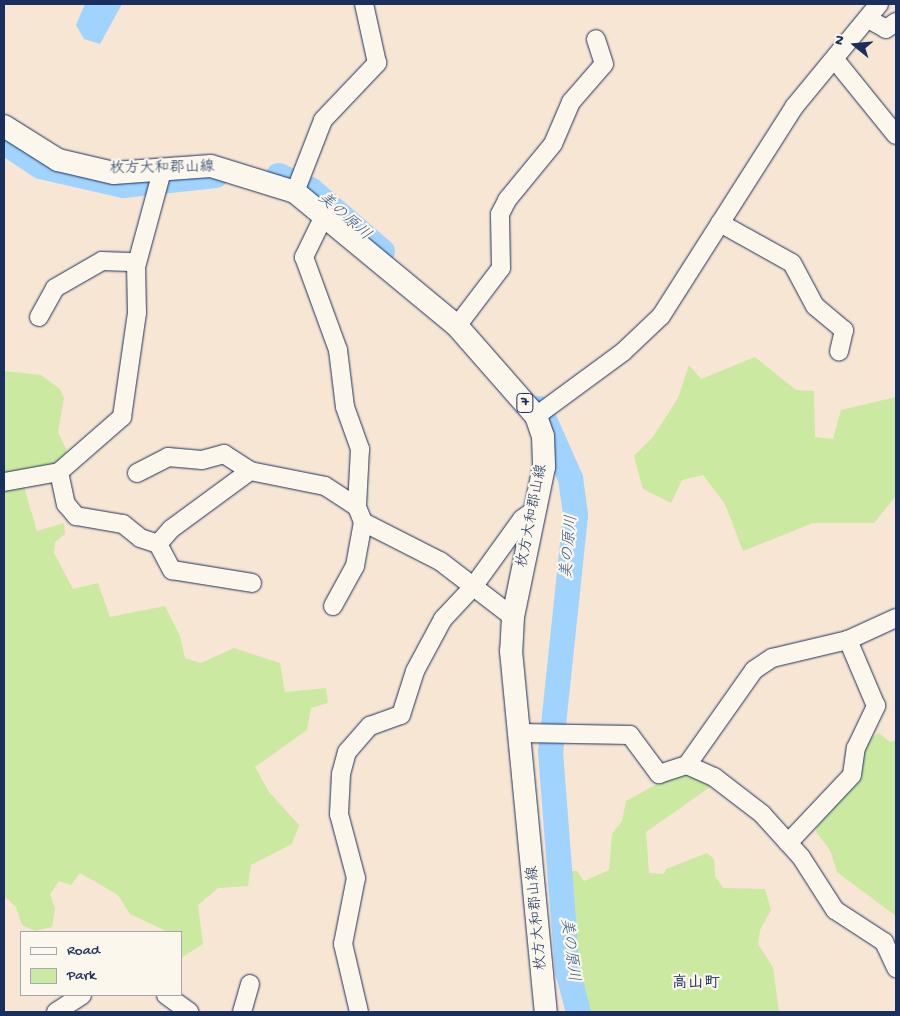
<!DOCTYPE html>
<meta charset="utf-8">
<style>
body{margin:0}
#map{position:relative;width:900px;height:1016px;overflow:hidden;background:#f7e6d4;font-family:"Gochi Hand","Klee One",sans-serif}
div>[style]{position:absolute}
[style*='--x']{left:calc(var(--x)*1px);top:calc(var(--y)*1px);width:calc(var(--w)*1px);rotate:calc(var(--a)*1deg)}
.green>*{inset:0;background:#cbe9a0}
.water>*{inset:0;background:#a0d3fd}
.river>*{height:25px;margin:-12.5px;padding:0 12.5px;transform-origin:12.5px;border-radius:12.5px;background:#a0d3fd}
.roads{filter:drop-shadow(0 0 1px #1b2f5e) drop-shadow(0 0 1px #1b2f5e)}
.minor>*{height:18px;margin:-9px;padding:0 9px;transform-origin:9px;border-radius:9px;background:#fbf7ec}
.major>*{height:22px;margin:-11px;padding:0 11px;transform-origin:11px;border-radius:11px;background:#fbf7ec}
span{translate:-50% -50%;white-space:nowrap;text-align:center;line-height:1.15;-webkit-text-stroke:4.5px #fbf7ec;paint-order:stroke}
.shield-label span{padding:1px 4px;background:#fbf7ec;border:1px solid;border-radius:4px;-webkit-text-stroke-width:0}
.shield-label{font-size:14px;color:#1b2f5e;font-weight:700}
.street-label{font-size:15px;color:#1b2f5e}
.water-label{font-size:16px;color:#3c5886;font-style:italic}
.neighbourhood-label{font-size:16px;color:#1b2f5e;font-weight:700}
.frame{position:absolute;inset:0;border:5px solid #1b2f5e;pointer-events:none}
.legend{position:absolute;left:20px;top:931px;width:162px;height:65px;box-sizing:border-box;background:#fbf7ec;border:1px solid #a1a7b3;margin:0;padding:6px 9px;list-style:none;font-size:15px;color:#1b2f5e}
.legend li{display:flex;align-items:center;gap:10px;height:25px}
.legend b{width:25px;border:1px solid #a1a7b3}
.north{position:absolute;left:830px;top:20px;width:50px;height:50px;-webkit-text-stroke:4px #fbf7ec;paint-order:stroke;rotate:287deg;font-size:14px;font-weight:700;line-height:20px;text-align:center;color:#1b2f5e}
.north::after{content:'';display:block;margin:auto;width:18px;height:22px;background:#1b2f5e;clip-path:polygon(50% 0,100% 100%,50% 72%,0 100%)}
</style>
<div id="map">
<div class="green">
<div style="clip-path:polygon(755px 357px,796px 390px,814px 391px,815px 437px,833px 439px,841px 410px,896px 397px,896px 496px,874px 523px,813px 523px,743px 551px,725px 504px,703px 475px,682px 480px,671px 503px,643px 489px,634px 456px,653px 437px,678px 398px,689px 365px,701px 379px)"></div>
<div style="clip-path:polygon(4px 371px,41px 375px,60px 389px,64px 398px,58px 432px,67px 451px,57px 466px,27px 474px,24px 487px,37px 531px,64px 523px,65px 534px,55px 542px,54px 553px,73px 589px,98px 583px,110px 617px,165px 606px,180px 636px,185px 658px,201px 663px,234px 648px,280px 663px,285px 692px,326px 688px,328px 703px,311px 708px,307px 730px,255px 767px,269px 792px,299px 825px,292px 844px,251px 865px,248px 886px,218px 888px,198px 905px,203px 944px,181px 958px,181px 932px,168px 932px,130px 914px,118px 895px,80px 873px,71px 885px,59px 881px,50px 894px,55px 909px,52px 927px,35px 931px,22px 925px,16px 907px,4px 896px)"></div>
<div style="clip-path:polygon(879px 733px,890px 742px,896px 740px,896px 916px,837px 872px,830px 850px,816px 832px,819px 815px,869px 739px)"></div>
<div style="clip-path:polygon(687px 772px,713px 785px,646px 832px,649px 873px,664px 874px,666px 869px,707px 853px,714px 859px,715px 876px,723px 888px,765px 889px,771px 910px,760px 930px,758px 944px,773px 967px,779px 1012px,583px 1012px,569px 954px,564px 871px,577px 871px,584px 881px,609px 870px,612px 834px,622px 821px,626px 801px,677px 773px)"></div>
</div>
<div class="water">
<div style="clip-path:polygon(85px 4px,122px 4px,100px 44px,84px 39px,76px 25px)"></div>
</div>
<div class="river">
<div style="--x:4;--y:142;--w:43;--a:33.7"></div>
<div style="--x:40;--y:166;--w:84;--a:13"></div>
<div style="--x:122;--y:185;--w:94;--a:-6.1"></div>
<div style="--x:278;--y:175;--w:35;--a:24"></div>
<div style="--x:310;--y:189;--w:95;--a:40.7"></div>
<div style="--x:539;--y:408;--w:77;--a:66.1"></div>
<div style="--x:570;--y:478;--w:37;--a:82"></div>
<div style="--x:575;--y:515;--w:237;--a:96"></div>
<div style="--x:550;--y:751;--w:220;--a:85.6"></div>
<div style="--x:567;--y:970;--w:43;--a:75.3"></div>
</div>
<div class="roads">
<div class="minor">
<div style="--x:870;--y:20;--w:18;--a:29"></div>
<div style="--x:886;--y:29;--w:12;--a:-35"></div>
<div style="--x:836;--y:61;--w:95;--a:51"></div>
<div style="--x:295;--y:192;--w:77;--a:-68.7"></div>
<div style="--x:323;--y:120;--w:79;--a:-46.5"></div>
<div style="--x:377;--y:63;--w:60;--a:-102.4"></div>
<div style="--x:324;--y:216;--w:46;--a:116"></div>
<div style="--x:304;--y:257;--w:99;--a:69.9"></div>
<div style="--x:338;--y:350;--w:57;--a:83"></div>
<div style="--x:345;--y:407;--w:45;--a:70.3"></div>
<div style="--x:360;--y:449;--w:58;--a:93"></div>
<div style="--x:357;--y:507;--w:16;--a:68"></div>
<div style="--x:363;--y:522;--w:86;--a:26.9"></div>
<div style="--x:440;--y:561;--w:92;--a:37.5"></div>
<div style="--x:720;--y:223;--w:82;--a:29.1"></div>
<div style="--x:792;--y:263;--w:49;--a:61.9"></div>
<div style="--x:815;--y:306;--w:38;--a:40"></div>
<div style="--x:844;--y:330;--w:22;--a:103"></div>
<div style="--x:39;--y:317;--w:33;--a:-61"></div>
<div style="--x:55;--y:288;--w:54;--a:-29.9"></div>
<div style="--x:102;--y:261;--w:35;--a:2"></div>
<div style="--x:457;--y:326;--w:73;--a:-52.8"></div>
<div style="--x:501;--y:268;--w:54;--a:-91.1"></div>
<div style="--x:500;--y:214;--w:16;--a:-63"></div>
<div style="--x:507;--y:200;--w:72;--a:-50.6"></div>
<div style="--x:553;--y:144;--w:46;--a:-66.8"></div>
<div style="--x:571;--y:102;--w:50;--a:-49"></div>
<div style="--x:604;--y:64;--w:26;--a:-108"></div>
<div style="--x:536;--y:416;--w:108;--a:-36.3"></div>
<div style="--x:623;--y:352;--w:52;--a:-43.5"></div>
<div style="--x:661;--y:316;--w:248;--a:-57.5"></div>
<div style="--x:794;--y:107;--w:134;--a:-50.5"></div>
<div style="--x:59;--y:472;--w:33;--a:78"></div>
<div style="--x:66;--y:504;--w:16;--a:50"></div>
<div style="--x:76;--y:516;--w:48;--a:9.7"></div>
<div style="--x:123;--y:524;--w:22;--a:39"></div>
<div style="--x:140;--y:538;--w:19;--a:18"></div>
<div style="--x:158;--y:544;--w:20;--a:-49"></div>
<div style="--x:171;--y:529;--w:98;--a:-36.3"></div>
<div style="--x:250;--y:471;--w:76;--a:11.3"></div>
<div style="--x:325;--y:486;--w:38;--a:33"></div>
<div style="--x:137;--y:473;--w:35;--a:-27"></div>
<div style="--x:168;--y:457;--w:34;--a:5"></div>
<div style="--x:202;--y:460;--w:23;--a:-15"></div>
<div style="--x:224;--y:454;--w:31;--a:33"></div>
<div style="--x:4;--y:482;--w:56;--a:-10.3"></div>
<div style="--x:59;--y:472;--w:84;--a:-41.1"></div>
<div style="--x:122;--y:417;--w:105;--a:-81.8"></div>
<div style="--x:137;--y:313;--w:46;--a:-91.2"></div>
<div style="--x:136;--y:267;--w:99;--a:-74.8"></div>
<div style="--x:158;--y:544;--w:30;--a:62"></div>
<div style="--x:172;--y:570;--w:81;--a:9.2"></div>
<div style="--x:333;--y:606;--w:46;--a:-61.2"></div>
<div style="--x:355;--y:566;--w:45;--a:-79.7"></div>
<div style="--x:521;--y:733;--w:109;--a:1.1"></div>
<div style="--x:630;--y:735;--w:49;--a:53.4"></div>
<div style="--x:659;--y:774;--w:29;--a:-18"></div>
<div style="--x:687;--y:765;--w:116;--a:-54.8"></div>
<div style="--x:754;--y:670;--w:22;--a:-34"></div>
<div style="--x:772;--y:658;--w:78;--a:-13.3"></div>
<div style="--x:848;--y:640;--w:53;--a:-24.6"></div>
<div style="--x:687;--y:765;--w:30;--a:24"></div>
<div style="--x:714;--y:777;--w:61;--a:37.6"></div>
<div style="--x:762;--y:814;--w:58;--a:47.8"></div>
<div style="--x:801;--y:857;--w:63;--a:57.3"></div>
<div style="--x:835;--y:910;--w:59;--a:33.1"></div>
<div style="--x:884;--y:942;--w:29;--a:65"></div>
<div style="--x:788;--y:843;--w:93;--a:-46.7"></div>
<div style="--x:852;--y:775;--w:27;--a:-82"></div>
<div style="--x:856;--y:748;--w:47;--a:-64.5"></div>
<div style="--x:876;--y:706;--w:72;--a:-113"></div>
<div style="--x:166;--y:995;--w:29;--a:36"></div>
<div style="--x:56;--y:1012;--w:31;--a:-33"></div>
<div style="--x:242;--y:1012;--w:29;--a:-74"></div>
<div style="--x:359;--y:1012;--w:70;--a:-103.2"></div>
<div style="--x:343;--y:944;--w:67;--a:-78.9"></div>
<div style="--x:356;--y:878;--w:66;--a:-104.9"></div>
<div style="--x:339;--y:814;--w:40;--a:-87.1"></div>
<div style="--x:341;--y:774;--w:23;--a:-75"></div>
<div style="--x:347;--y:752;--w:35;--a:-49"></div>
<div style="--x:370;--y:726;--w:33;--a:-20"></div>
<div style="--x:401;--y:715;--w:46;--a:-72.3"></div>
<div style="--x:415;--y:671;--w:59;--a:-61.7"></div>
<div style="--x:443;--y:619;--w:44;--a:-46.8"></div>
<div style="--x:473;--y:587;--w:84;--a:-54.2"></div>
<div style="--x:522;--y:519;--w:19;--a:-36"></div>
</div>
<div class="major">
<div style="--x:4;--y:126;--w:64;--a:32.2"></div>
<div style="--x:58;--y:160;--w:57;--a:13.1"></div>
<div style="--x:114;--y:173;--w:97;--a:-4.1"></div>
<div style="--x:211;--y:166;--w:88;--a:17.2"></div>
<div style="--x:295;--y:192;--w:210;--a:39.6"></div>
<div style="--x:457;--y:326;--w:120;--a:48.7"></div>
<div style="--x:536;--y:416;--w:21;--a:71"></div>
<div style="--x:543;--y:436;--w:31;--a:88"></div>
<div style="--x:544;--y:467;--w:153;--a:101.7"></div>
<div style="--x:513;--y:617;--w:34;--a:93"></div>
<div style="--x:511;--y:651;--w:363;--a:84.5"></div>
</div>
</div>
<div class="shield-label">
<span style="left:525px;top:403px">7</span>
</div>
<div class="street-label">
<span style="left:162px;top:169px;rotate:-1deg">枚方大和郡山線</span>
<span style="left:533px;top:516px;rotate:-79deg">枚方大和郡山線</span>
<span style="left:538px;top:918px;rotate:-95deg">枚方大和郡山線</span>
</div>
<div class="water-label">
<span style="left:343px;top:218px;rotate:41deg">美の原川</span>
<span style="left:571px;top:547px;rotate:-85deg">美の原川</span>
<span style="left:568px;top:950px;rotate:83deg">美の原川</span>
</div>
<div class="neighbourhood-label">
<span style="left:696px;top:985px">高山町</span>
</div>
<div class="frame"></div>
<ul class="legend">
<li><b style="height:6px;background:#fbf7ec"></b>Road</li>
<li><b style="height:14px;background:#cbe9a0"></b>Park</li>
</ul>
<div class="north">N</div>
</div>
